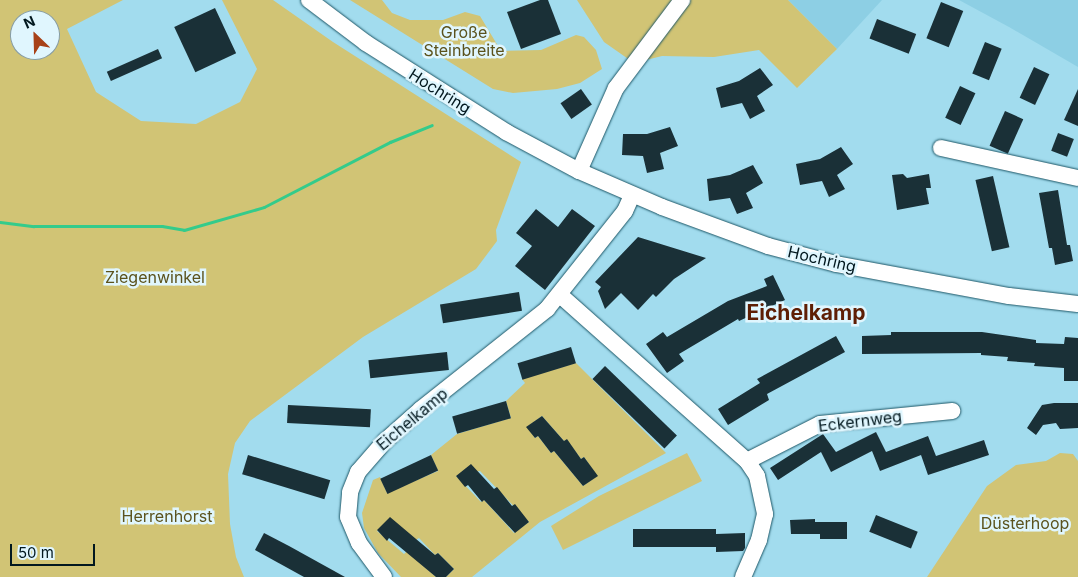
<!DOCTYPE html>
<meta charset="utf-8">
<style>
body{margin:0}
#map{position:relative;width:1078px;height:577px;overflow:hidden;background:#a2dcee;font-family:Inter,sans-serif}
div>[style]{position:absolute}
[style*='--x']{left:calc(var(--x)*1px);top:calc(var(--y)*1px);width:calc(var(--w)*1px);rotate:calc(var(--a)*1deg)}
.built>*{inset:0;background:#8dcfe4}
.green>*{inset:0;background:#d1c475}
.stream>*{height:3px;margin:-1.5px;padding:0 1.5px;transform-origin:1.5px;border-radius:1.5px;background:#34cb8b}
.building>*{inset:0;background:#1a3037;transform-origin:0 0}
.roads{filter:drop-shadow(0 0 1px #1d5666) drop-shadow(0 0 1px #1d5666)}
.minor>*{height:16px;margin:-8px;padding:0 8px;transform-origin:8px;border-radius:8px;background:#fff}
span{translate:-50% -50%;white-space:nowrap;text-align:center;line-height:1.15;-webkit-text-stroke:5px #e0f6fe;paint-order:stroke}
.park-label{font-size:16px;color:#5b521c}
.street-label{font-size:16px;color:#02181f}
.district-label{font-size:21px;color:#5e1e04;font-weight:700}
.north{position:absolute;left:10px;top:10px;width:50px;height:50px;box-sizing:border-box;background:#e0f6fe;border:1px solid #879da5;border-radius:50%;rotate:336deg;font-size:14px;font-weight:700;line-height:20px;text-align:center;color:#02181f}
.north::after{content:'';display:block;margin:auto;width:18px;height:22px;background:#a74118;clip-path:polygon(50% 0,100% 100%,50% 72%,0 100%)}
.scale{position:absolute;left:10px;top:544px;width:85px;height:22px;box-sizing:border-box;border:2px solid #02181f;border-top:0;padding-left:6px;font-size:15px;line-height:18px;white-space:nowrap;color:#02181f;-webkit-text-stroke:4px #e0f6fe;paint-order:stroke}
</style>
<div id="map">
<div class="built">
<div style="clip-path:polygon(788px 0,882px 0,837px 49px)"></div>
<div style="clip-path:polygon(959px 0,1078px 0,1078px 67px,1009px 27px)"></div>
</div>
<div class="green">
<div style="clip-path:polygon(evenodd,0 0,123px 0,67px 29px,96px 92px,141px 121px,196px 124px,240px 102px,257px 69px,222px 0,273px 0,333px 42px,521px 162px,496px 230px,497px 241px,476px 269px,363px 337px,250px 421px,235px 443px,228px 474px,230px 524px,236px 557px,244px 577px,0 577px,0 0,20px 20px,50px 20px,50px 50px,20px 50px,20px 20px)"></div>
<div style="clip-path:polygon(350px 0,382px 0,392px 13px,410px 20px,443px 20px,465px 12px,480px 16px,501px 51px,541px 50px,576px 35px,584px 37px,596px 50px,602px 69px,580px 83px,557px 89px,513px 93px,493px 89px)"></div>
<div style="clip-path:polygon(577px 0,788px 0,837px 49px,797px 88px,759px 50px,714px 57px,662px 56px,634px 63px,604px 42px)"></div>
<div style="clip-path:polygon(evenodd,576px 363px,666px 453px,540px 522px,472px 577px,446px 577px,454px 569px,438px 553px,435px 555px,419px 538px,416px 540px,390px 518px,377px 531px,404px 554px,407px 551px,436px 577px,401px 577px,378px 553px,364px 528px,362px 513px,373px 480px,380px 477px,387px 493px,438px 471px,431px 455px,457px 434px,511px 418px,506px 401px,525px 383px,522px 379px,576px 363px,542px 416px,564px 441px,567px 440px,581px 459px,584px 457px,597px 476px,583px 486px,554px 451px,551px 453px,538px 436px,535px 438px,527px 427px,542px 416px,576px 363px,480px 471px,529px 522px,514px 533px,484px 500px,481px 502px,456px 476px,480px 471px)"></div>
<div style="clip-path:polygon(687px 453px,702px 481px,563px 550px,551px 526px,599px 496px)"></div>
<div style="clip-path:polygon(1060px 453px,1073px 454px,1078px 461px,1078px 577px,927px 577px,987px 486px,1016px 465px,1046px 461px)"></div>
</div>
<div class="stream">
<div style="--x:0;--y:222;--w:34;--a:7"></div>
<div style="--x:34;--y:226;--w:128;--a:0"></div>
<div style="--x:162;--y:226;--w:22;--a:10"></div>
<div style="--x:184;--y:230;--w:83;--a:-16"></div>
<div style="--x:264;--y:207;--w:142;--a:-27.3"></div>
<div style="--x:390;--y:142;--w:45;--a:-22"></div>
</div>
<div class="building">
<div style="clip-path:polygon(540px 0,548px 0,561px 34px,521px 49px,507px 12px)"></div>
<div style="left:941px;top:2px;width:24px;height:39px;rotate:22deg"></div>
<div style="left:215px;top:8px;width:50px;height:45px;rotate:65deg"></div>
<div style="left:877px;top:19px;width:42px;height:21px;rotate:21deg"></div>
<div style="left:985px;top:42px;width:18px;height:34px;rotate:22deg"></div>
<div style="left:158px;top:49px;width:10px;height:56px;rotate:66deg"></div>
<div style="left:1034px;top:67px;width:17px;height:34px;rotate:25deg"></div>
<div style="clip-path:polygon(760px 68px,773px 85px,757px 96px,765px 111px,750px 119px,742px 103px,721px 108px,716px 88px,739px 81px)"></div>
<div style="left:960px;top:86px;width:17px;height:35px;rotate:25deg"></div>
<div style="left:581px;top:89px;width:19px;height:25px;rotate:55deg"></div>
<div style="clip-path:polygon(1078px 89px,1078px 126px,1064px 120px)"></div>
<div style="left:1005px;top:111px;width:20px;height:38px;rotate:24deg"></div>
<div style="clip-path:polygon(670px 127px,678px 146px,660px 153px,664px 169px,647px 173px,643px 156px,622px 155px,623px 134px,647px 134px)"></div>
<div style="left:1058px;top:133px;width:17px;height:19px;rotate:21deg"></div>
<div style="clip-path:polygon(841px 147px,853px 164px,837px 175px,845px 189px,829px 197px,822px 181px,800px 185px,796px 164px,820px 159px)"></div>
<div style="clip-path:polygon(753px 165px,763px 183px,746px 193px,753px 208px,737px 214px,730px 198px,709px 201px,707px 179px,730px 175px)"></div>
<div style="clip-path:polygon(903px 174px,907px 178px,929px 174px,931px 188px,926px 188px,929px 204px,897px 210px,892px 175px)"></div>
<div style="left:993px;top:176px;width:73px;height:18px;rotate:77deg"></div>
<div style="clip-path:polygon(1058px 190px,1067px 245px,1070px 245px,1073px 261px,1055px 265px,1052px 248px,1049px 248px,1039px 193px)"></div>
<div style="clip-path:polygon(536px 209px,558px 227px,572px 209px,595px 226px,545px 290px,515px 266px,532px 246px,516px 233px)"></div>
<div style="clip-path:polygon(638px 237px,706px 258px,674px 279px,656px 297px,653px 294px,638px 310px,621px 293px,605px 309px,598px 291px,601px 287px,595px 282px)"></div>
<div style="clip-path:polygon(773px 275px,785px 300px,739px 321px,738px 319px,679px 354px,684px 361px,667px 373px,646px 344px,663px 332px,667px 337px,728px 301px,767px 286px,764px 279px)"></div>
<div style="left:519px;top:292px;width:19px;height:80px;rotate:81deg"></div>
<div style="clip-path:polygon(891px 332px,982px 332px,1036px 340px,1036px 343px,1064px 344px,1065px 337px,1078px 338px,1078px 381px,1064px 381px,1064px 368px,1034px 366px,1035px 363px,1007px 361px,1008px 357px,981px 355px,981px 353px,862px 354px,862px 336px,891px 335px)"></div>
<div style="clip-path:polygon(836px 336px,845px 352px,767px 394px,769px 400px,728px 425px,718px 409px,760px 383px,757px 379px)"></div>
<div style="left:571px;top:347px;width:17px;height:56px;rotate:73deg"></div>
<div style="left:447px;top:352px;width:18px;height:79px;rotate:84deg"></div>
<div style="left:605px;top:366px;width:100px;height:18px;rotate:44deg"></div>
<div style="left:506px;top:401px;width:18px;height:56px;rotate:74deg"></div>
<div style="clip-path:polygon(1054px 403px,1078px 403px,1078px 428px,1060px 429px,1056px 423px,1043px 425px,1036px 435px,1027px 428px,1042px 405px)"></div>
<div style="left:288px;top:405px;width:83px;height:18px;rotate:3deg"></div>
<div style="clip-path:polygon(542px 416px,564px 441px,567px 439px,581px 459px,584px 457px,598px 476px,583px 486px,554px 451px,551px 453px,538px 436px,535px 438px,526px 427px)"></div>
<div style="clip-path:polygon(876px 432px,886px 452px,928px 436px,936px 456px,984px 440px,989px 455px,928px 475px,921px 455px,880px 471px,872px 451px,831px 472px,821px 452px,778px 480px,770px 468px,823px 434px,836px 452px)"></div>
<div style="left:248px;top:455px;width:86px;height:20px;rotate:17deg"></div>
<div style="left:431px;top:455px;width:17px;height:56px;rotate:65deg"></div>
<div style="clip-path:polygon(471px 464px,494px 489px,497px 487px,512px 506px,515px 504px,529px 522px,515px 533px,484px 500px,482px 502px,468px 485px,465px 487px,456px 476px)"></div>
<div style="left:876px;top:515px;width:45px;height:18px;rotate:22deg"></div>
<div style="clip-path:polygon(390px 517px,435px 555px,438px 553px,454px 569px,446px 577px,436px 577px,389px 538px,387px 541px,377px 530px)"></div>
<div style="clip-path:polygon(815px 519px,815px 522px,847px 522px,847px 539px,820px 539px,820px 534px,791px 534px,790px 520px)"></div>
<div style="clip-path:polygon(633px 529px,716px 529px,716px 534px,745px 533px,745px 548px,743px 551px,716px 552px,716px 547px,633px 547px)"></div>
<div style="clip-path:polygon(264px 533px,289px 546px,345px 577px,304px 577px,255px 550px)"></div>
</div>
<div class="roads">
<div class="minor">
<div style="--x:309;--y:0;--w:71;--a:37"></div>
<div style="--x:366;--y:43;--w:166;--a:32.4"></div>
<div style="--x:506;--y:132;--w:83;--a:28.1"></div>
<div style="--x:579;--y:171;--w:90;--a:23.4"></div>
<div style="--x:662;--y:207;--w:113;--a:20.2"></div>
<div style="--x:768;--y:246;--w:70;--a:14.8"></div>
<div style="--x:836;--y:264;--w:176;--a:10.5"></div>
<div style="--x:1009;--y:296;--w:69;--a:6.6"></div>
<div style="--x:941;--y:148;--w:140;--a:12.4"></div>
<div style="--x:579;--y:171;--w:91;--a:-66"></div>
<div style="--x:616;--y:88;--w:110;--a:-53.1"></div>
<div style="--x:560;--y:295;--w:250;--a:41.6"></div>
<div style="--x:747;--y:461;--w:18;--a:56"></div>
<div style="--x:757;--y:476;--w:39;--a:78"></div>
<div style="--x:765;--y:514;--w:27;--a:103"></div>
<div style="--x:759;--y:540;--w:40;--a:113.4"></div>
<div style="--x:747;--y:461;--w:82;--a:-26.9"></div>
<div style="--x:820;--y:424;--w:133;--a:-5.6"></div>
<div style="--x:384;--y:577;--w:42;--a:-126.3"></div>
<div style="--x:359;--y:543;--w:28;--a:-113"></div>
<div style="--x:348;--y:517;--w:25;--a:-85"></div>
<div style="--x:350;--y:492;--w:22;--a:-68"></div>
<div style="--x:358;--y:472;--w:41;--a:-48.9"></div>
<div style="--x:385;--y:441;--w:48;--a:-41.6"></div>
<div style="--x:421;--y:409;--w:161;--a:-38.4"></div>
<div style="--x:547;--y:309;--w:125;--a:-51.5"></div>
<div style="--x:625;--y:211;--w:17;--a:-66"></div>
</div>
</div>
<div class="park-label">
<span style="left:464px;top:41px">Große<br>Steinbreite</span>
<span style="left:155px;top:277px">Ziegenwinkel</span>
<span style="left:167px;top:516px">Herrenhorst</span>
<span style="left:1025px;top:523px">Düsterhoop</span>
</div>
<div class="street-label">
<span style="left:440px;top:91px;rotate:32deg">Hochring</span>
<span style="left:822px;top:259px;rotate:13deg">Hochring</span>
<span style="left:412px;top:419px;rotate:-40deg">Eichelkamp</span>
<span style="left:860px;top:421px;rotate:-7deg">Eckernweg</span>
</div>
<div class="district-label">
<span style="left:806px;top:313px">Eichelkamp</span>
</div>
<div class="north">N</div>
<div class="scale">50 m</div>
</div>
